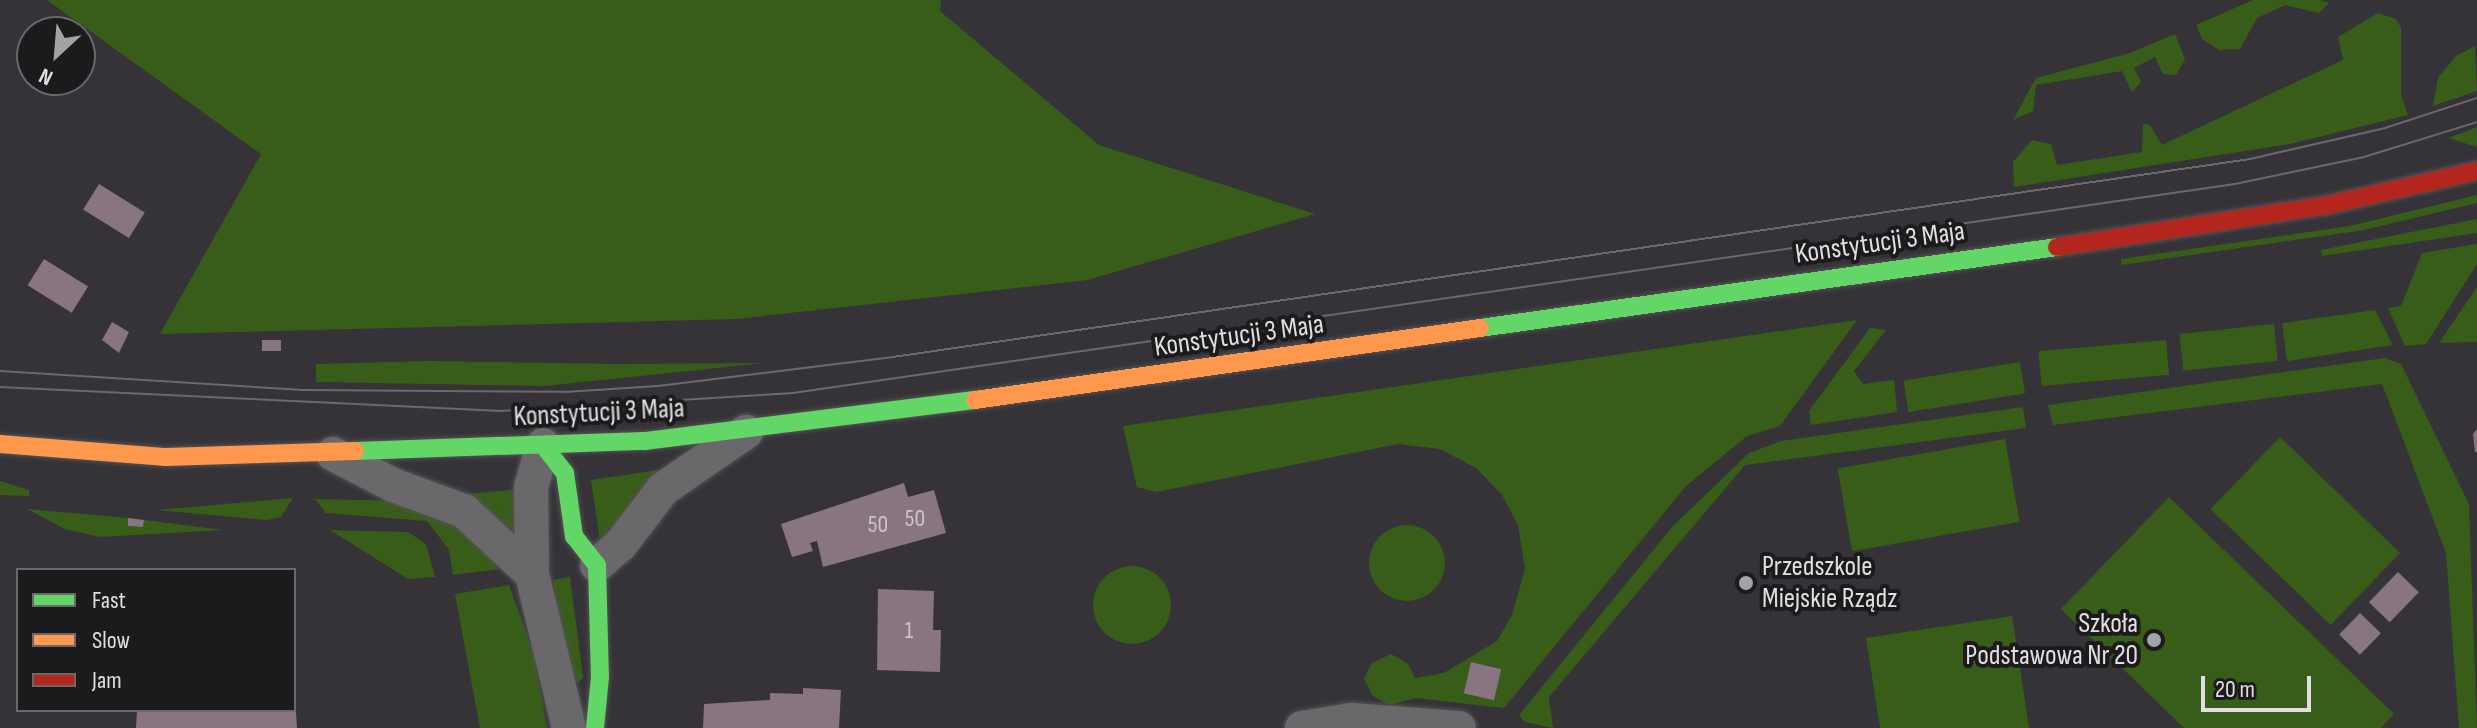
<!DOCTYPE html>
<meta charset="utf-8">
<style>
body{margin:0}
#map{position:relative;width:2477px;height:728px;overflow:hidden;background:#353337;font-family:"Sofia Sans Condensed",sans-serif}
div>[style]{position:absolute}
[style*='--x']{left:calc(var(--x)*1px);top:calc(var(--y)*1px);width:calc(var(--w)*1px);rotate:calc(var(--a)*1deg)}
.green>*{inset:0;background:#385d19;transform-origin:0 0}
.round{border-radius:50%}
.building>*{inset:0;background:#887581;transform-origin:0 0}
.roads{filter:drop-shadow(0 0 2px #545255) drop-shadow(0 0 2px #545255)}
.street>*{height:34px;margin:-17px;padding:0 17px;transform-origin:17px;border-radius:17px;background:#6a686b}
.fast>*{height:18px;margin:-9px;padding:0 9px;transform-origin:9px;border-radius:9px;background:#63d668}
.slow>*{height:18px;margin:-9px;padding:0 9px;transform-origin:9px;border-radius:9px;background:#ff974d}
.jam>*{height:18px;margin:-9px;padding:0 9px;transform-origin:9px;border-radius:9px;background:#b3261e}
.tram>*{height:2px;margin:-1px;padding:0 1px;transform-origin:1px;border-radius:1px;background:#6a696b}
.dots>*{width:22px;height:22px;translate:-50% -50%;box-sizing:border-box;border:4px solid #1c1a1d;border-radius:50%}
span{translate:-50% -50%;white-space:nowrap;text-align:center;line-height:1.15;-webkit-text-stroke:8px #1c1a1d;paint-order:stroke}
.number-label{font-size:24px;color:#cbc4ca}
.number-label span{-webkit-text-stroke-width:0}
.street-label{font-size:28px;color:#e1dee2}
.poi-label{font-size:28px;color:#e1dee2}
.left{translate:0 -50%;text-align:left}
.right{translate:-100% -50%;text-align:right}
.legend{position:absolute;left:16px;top:568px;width:280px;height:144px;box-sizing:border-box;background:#1c1a1d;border:2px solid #6b686c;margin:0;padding:10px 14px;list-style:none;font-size:24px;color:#e1dee2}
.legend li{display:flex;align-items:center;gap:16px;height:40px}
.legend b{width:40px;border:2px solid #6b686c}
.north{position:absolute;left:16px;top:16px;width:80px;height:80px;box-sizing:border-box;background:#1c1a1d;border:2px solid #6b686c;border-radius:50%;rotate:206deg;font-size:22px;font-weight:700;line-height:32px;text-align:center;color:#e1dee2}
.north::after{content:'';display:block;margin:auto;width:28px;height:36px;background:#a5a2a6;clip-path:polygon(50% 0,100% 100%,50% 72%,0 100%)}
.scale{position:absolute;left:2201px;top:676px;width:110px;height:36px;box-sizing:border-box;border:4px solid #e1dee2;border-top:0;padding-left:10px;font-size:24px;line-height:28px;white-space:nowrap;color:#e1dee2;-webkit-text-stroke:6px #1c1a1d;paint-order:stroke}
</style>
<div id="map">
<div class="green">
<div style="clip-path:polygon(47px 0,941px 0,940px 11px,1099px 145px,1315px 214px,1087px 280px,736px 319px,160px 334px,261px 154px)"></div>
<div style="clip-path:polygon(2253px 0,2320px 0,2329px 3px,2319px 13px,2285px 5px,2257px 18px,2240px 49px,2219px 50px,2202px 39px,2196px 25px)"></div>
<div style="clip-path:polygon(2378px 13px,2396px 19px,2401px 28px,2401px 95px,2408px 115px,2290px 144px,2014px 187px,2013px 162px,2032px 140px,2051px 144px,2057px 165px,2142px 152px,2143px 124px,2149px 124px,2162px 145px,2343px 60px,2338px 37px)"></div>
<div style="clip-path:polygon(2175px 34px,2185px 59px,2176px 75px,2163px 74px,2155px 57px,2134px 68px,2141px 82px,2132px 92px,2122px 71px,2036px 85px,2033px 111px,2013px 120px,2036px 78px,2130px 53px)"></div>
<div style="clip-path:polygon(2475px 46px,2477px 91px,2433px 106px,2438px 78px,2456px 56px)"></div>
<div style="clip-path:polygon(2477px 127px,2477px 147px,2448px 138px)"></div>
<div style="clip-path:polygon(2477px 195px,2477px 203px,2364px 230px,2121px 265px,2121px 259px,2350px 226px)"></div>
<div style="clip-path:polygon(2477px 219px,2477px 233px,2322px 256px,2321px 250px)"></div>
<div style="clip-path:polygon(2477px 244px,2477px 264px,2426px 344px,2405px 346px,2388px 308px,2401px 306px,2422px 253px)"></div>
<div style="clip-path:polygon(2477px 287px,2477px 342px,2439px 343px)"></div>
<div style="clip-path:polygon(2375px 310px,2393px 345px,2287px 361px,2282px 323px)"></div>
<div style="clip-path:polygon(evenodd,1857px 320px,1780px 426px,1747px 436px,1686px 486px,1504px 708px,1416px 698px,1389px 705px,1373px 696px,1364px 679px,1372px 663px,1391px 654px,1408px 664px,1415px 678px,1444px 673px,1497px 641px,1512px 615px,1525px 569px,1518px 525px,1502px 495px,1476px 468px,1440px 449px,1398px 444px,1156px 492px,1137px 487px,1123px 426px,1857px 320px,1471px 662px,1500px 668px,1494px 699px,1465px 693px,1471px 662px)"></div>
<div style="left:2274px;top:324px;width:37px;height:95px;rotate:84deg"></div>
<div style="clip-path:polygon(1870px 328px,1886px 330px,1854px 371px,1863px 384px,1894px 380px,1897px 412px,1811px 425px,1809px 411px)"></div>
<div style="left:2166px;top:340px;width:35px;height:128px;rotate:85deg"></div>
<div style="clip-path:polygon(2385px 358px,2401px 364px,2469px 504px,2477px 728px,2459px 728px,2446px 553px,2382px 384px,2053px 425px,2048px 405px)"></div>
<div style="clip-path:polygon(428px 361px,617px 364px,764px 363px,545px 386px,316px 382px,316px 364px)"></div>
<div style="left:2020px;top:362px;width:32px;height:118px;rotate:81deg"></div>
<div style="clip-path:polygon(2023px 407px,2026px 428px,1745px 465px,1549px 697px,1553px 728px,1525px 722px,1519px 715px,1673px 526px,1749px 453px,1781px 441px)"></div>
<div style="left:2280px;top:437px;width:167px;height:100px;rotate:44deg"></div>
<div style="left:2005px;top:439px;width:84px;height:170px;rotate:80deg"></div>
<div style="clip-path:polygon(659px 470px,661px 473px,601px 547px,591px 480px)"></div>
<div style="clip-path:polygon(0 481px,29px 490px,29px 496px,0 495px)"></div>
<div style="clip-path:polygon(511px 490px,516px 493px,524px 548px,466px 494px)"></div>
<div style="clip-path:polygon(2169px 497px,2394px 714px,2381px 728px,2184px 728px,2061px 609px)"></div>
<div style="clip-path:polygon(293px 498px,281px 517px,267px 520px,156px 510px)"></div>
<div style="clip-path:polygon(315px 499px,405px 501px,444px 516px,478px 542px,500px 569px,453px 575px,449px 550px,427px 521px,326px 513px)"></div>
<div style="clip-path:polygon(27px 509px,128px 518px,129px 526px,143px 527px,144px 520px,223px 530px,100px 537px,65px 529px)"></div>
<div class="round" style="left:1369px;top:525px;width:76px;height:76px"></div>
<div style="clip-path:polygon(330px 530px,408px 532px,426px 544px,435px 577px,408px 579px)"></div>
<div class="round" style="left:1093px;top:566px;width:78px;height:78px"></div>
<div style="clip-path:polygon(570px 577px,583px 678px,578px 682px,567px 677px,553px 580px)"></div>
<div style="clip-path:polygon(509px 585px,534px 654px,547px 728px,480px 728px,455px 594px)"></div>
<div style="clip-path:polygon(2012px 616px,2029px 728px,1880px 728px,1866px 638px)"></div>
</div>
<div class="building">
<div style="left:99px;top:184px;width:54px;height:30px;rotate:32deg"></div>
<div style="left:44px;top:259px;width:52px;height:31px;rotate:32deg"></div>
<div style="clip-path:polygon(112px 322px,129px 332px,119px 353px,102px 340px)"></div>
<div style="left:262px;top:340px;width:19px;height:11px"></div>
<div style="clip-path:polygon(2477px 429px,2477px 452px,2475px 452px,2473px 434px)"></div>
<div style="clip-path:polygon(904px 483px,908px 497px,934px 490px,946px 533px,823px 567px,817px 541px,810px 543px,813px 551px,792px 557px,781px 524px)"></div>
<div style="clip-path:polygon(128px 518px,144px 520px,143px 527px,128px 526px)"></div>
<div style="left:2398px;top:572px;width:29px;height:42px;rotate:44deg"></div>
<div style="clip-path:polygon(878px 589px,934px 591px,933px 630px,941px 630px,940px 672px,877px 670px)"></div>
<div style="left:2360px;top:613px;width:29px;height:30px;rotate:44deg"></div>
<div style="left:1471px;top:662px;width:31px;height:32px;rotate:13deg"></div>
<div style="clip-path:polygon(294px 683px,297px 728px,136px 728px,137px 710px,294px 710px)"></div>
<div style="clip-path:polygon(803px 688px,841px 690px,839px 728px,703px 728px,704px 704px,770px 700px,770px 693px,803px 694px)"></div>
</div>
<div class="roads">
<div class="street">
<div style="--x:543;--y:445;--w:44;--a:105.9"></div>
<div style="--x:531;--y:487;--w:87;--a:89.3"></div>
<div style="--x:532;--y:574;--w:158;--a:76.5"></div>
<div style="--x:333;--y:454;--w:68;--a:27.3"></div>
<div style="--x:393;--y:485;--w:76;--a:20.1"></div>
<div style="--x:464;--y:511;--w:93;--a:42.8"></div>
<div style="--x:597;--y:565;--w:32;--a:-41"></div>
<div style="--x:621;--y:544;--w:69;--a:-52.6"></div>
<div style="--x:663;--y:489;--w:101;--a:-34.5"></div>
<div style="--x:1302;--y:728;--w:50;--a:-9.3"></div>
<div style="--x:1351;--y:720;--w:108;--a:4.2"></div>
</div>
<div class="fast">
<div style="--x:1480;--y:328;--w:583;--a:-7.99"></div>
<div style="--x:543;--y:445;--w:36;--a:52"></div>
<div style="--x:565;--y:473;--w:64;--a:81.9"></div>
<div style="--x:574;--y:536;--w:37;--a:52"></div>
<div style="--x:597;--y:565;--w:112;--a:88.5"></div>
<div style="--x:600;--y:677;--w:51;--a:95.6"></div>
<div style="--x:355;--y:451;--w:290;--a:-2"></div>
<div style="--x:645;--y:441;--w:333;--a:-7.1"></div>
</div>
<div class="slow">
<div style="--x:975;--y:400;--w:510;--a:-8.11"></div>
<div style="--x:0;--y:444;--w:167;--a:4.5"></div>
<div style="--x:166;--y:457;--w:189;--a:-1.8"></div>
</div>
<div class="jam">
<div style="--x:2057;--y:247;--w:274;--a:-8.8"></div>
<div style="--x:2328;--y:205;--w:153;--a:-12.9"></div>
</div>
</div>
<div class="tram">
<div style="--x:0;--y:371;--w:304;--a:3.6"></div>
<div style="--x:303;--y:390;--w:262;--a:0.4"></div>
<div style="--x:565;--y:392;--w:93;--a:-3.7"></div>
<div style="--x:658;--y:386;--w:237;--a:-7"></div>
<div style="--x:893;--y:357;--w:1371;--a:-8.3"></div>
<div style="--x:2250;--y:159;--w:139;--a:-12.9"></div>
<div style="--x:2385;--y:128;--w:97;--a:-18.1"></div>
<div style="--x:0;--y:387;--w:502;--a:2.74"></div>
<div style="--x:501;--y:411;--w:293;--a:-3.5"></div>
<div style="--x:793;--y:393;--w:1457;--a:-8.25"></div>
<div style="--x:2235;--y:184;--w:132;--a:-11.8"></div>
<div style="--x:2364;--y:157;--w:118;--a:-17.2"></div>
</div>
<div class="dots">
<div style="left:1746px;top:583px;background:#a5a2a6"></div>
<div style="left:2154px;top:640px;background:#a5a2a6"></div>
</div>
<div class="number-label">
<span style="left:915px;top:519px">50</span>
<span style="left:878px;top:525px">50</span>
<span style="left:909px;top:631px">1</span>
</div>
<div class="street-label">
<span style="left:1880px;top:243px;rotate:-8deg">Konstytucji 3 Maja</span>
<span style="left:1239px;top:336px;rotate:-8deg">Konstytucji 3 Maja</span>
<span style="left:599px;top:413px;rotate:-3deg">Konstytucji 3 Maja</span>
</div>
<div class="poi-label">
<span class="left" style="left:1762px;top:583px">Przedszkole<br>Miejskie Rządz</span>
<span class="right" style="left:2138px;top:640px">Szkoła<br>Podstawowa Nr 20</span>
</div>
<ul class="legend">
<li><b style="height:10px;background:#63d668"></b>Fast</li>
<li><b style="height:10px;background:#ff974d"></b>Slow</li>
<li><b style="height:10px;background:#b3261e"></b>Jam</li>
</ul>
<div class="north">N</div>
<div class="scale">20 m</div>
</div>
